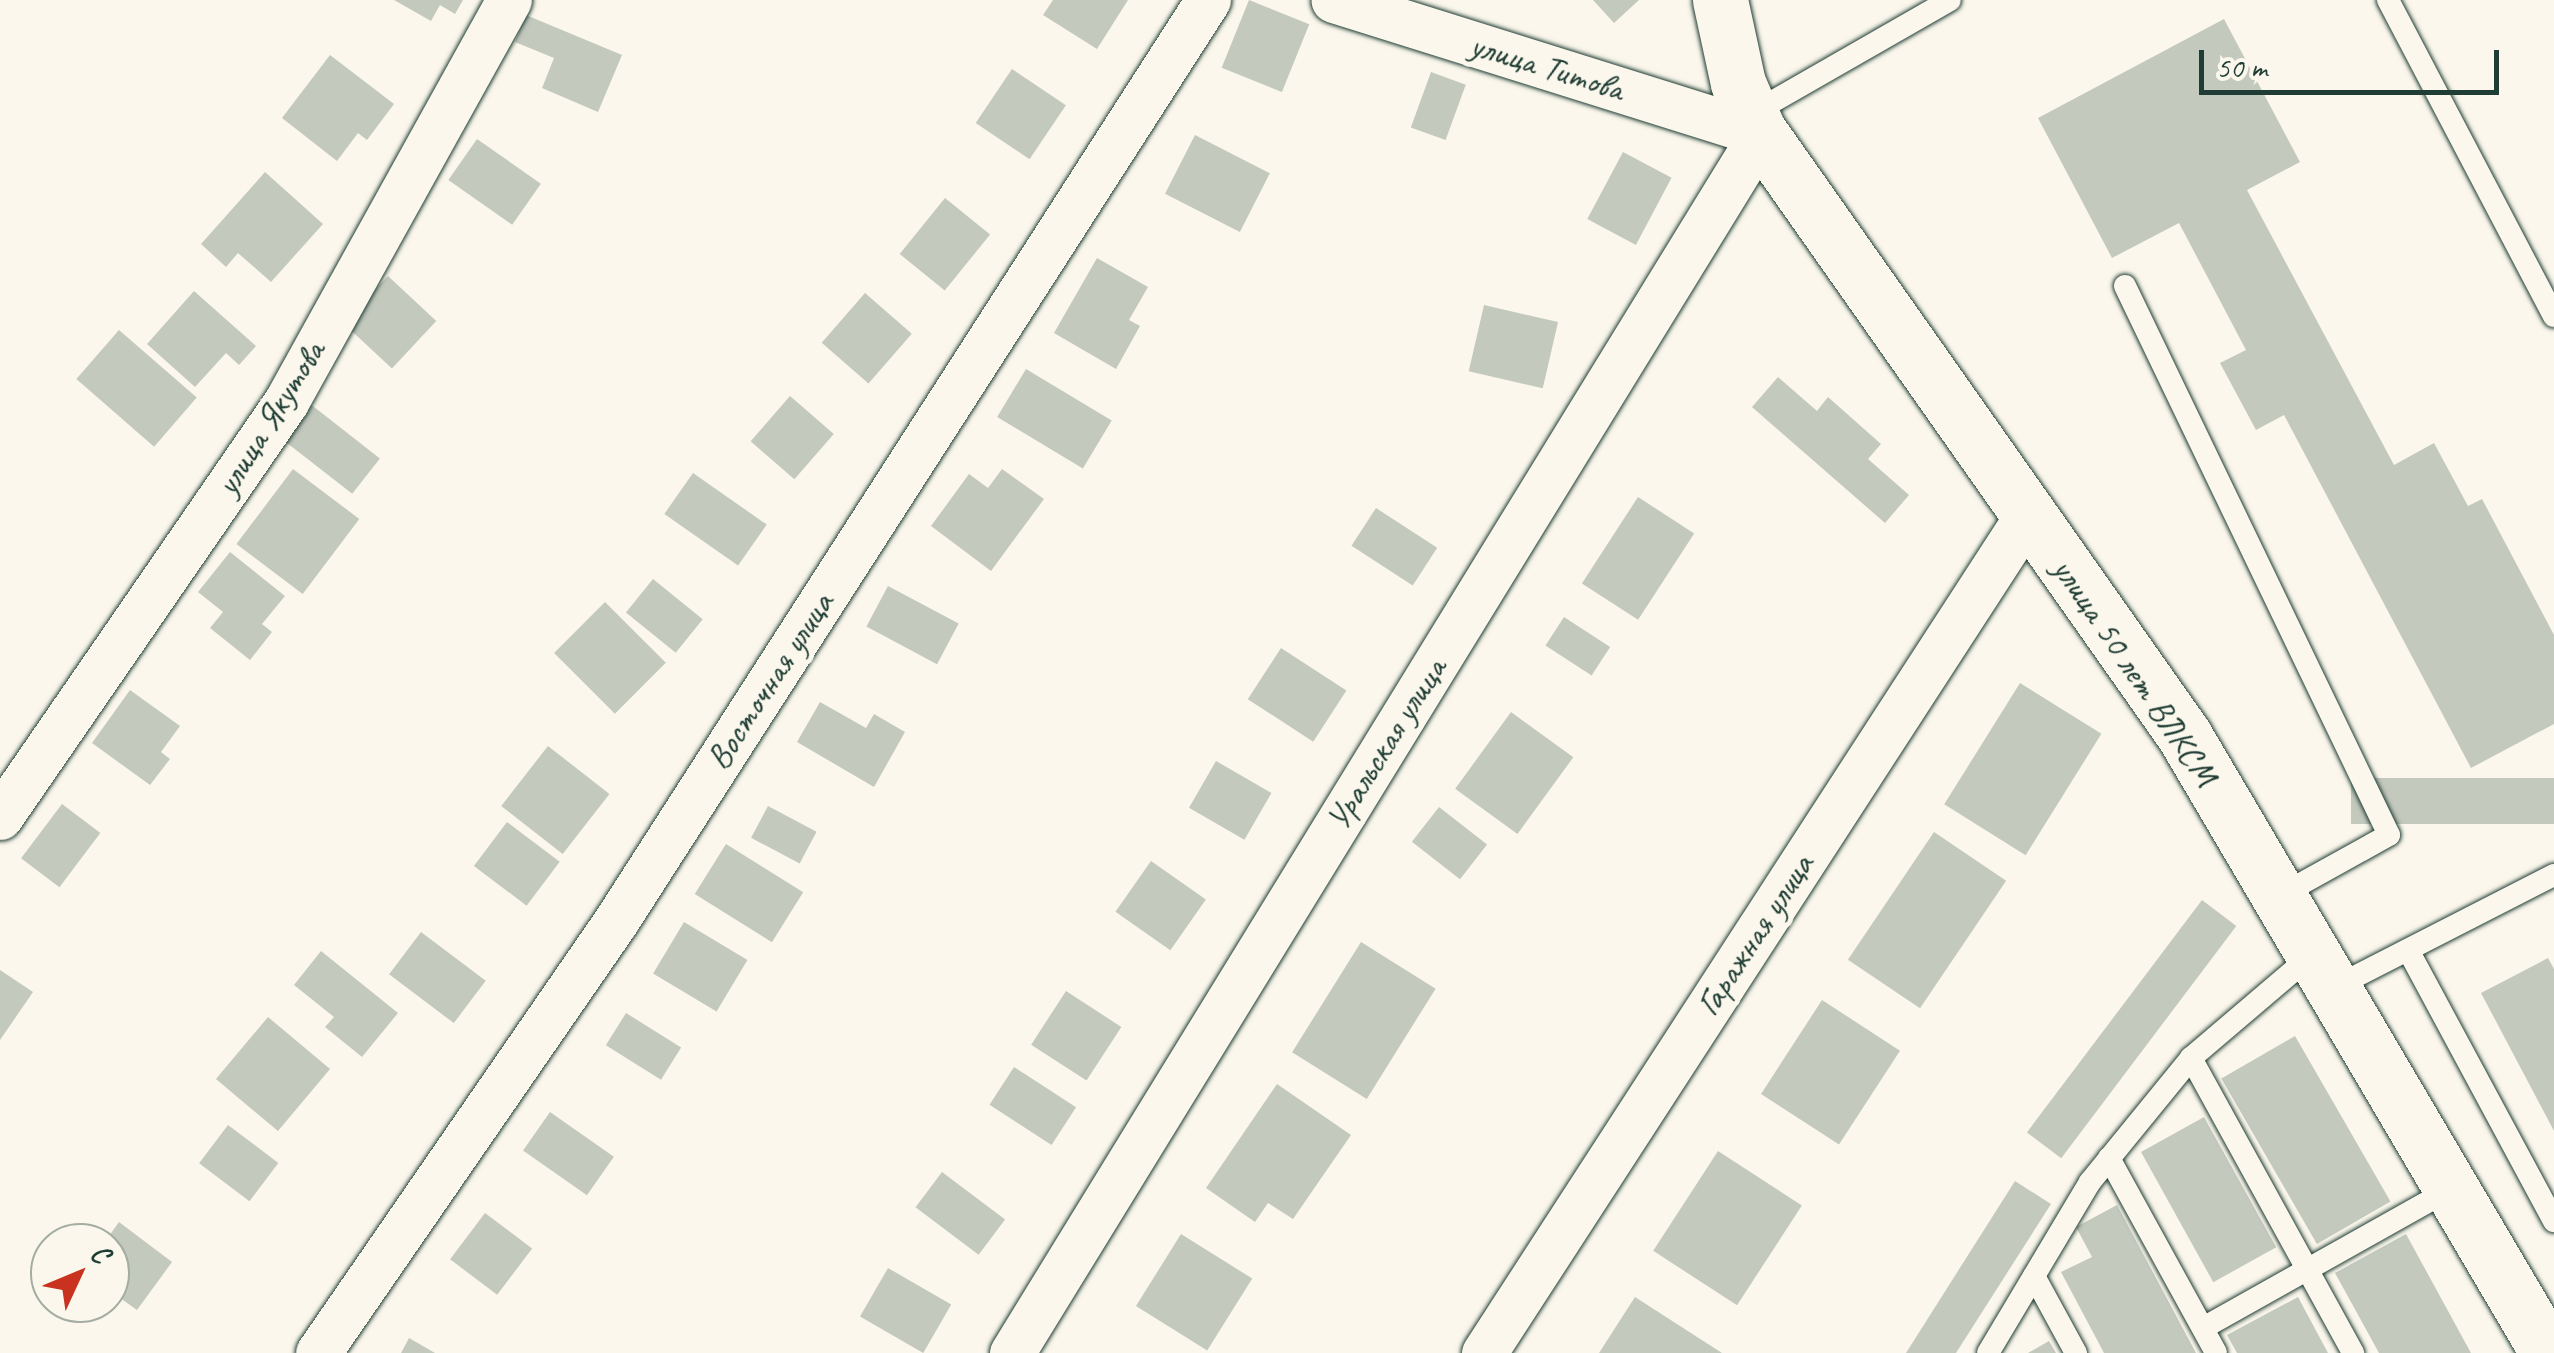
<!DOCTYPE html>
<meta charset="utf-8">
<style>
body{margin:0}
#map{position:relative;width:2554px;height:1353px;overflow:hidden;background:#fbf7ec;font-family:Caveat,sans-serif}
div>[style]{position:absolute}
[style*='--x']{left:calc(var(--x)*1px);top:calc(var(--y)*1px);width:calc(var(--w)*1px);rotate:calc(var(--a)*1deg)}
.building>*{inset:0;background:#c4c9be;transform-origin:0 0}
.roads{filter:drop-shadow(0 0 2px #1f3d34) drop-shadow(0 0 2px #1f3d34)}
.service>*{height:22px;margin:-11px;padding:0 11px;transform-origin:11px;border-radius:11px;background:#fbf7ec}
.minor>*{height:45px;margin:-22.5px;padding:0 22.5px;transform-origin:22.5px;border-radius:22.5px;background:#fbf7ec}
.tertiary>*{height:55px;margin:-27.5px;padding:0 27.5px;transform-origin:27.5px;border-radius:27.5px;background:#fbf7ec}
span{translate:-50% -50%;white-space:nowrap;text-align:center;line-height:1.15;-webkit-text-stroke:10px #fbf7ec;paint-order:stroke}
.street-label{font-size:35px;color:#1f3d34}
.north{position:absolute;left:30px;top:1223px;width:100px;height:100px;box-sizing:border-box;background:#fbf7ec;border:2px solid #a3ada2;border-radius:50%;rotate:46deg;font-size:28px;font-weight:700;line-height:40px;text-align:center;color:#1f3d34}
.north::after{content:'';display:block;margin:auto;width:35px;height:45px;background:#c8321e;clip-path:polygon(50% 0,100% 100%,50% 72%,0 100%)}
.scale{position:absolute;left:2199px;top:50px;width:300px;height:45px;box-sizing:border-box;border:5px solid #1f3d34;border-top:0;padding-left:12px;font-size:30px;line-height:35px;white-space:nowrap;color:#1f3d34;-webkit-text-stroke:8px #fbf7ec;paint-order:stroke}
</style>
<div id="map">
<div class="building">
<div style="clip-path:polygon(394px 0,463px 0,455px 14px,440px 5px,431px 21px)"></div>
<div style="clip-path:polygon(1053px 0,1128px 0,1097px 49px,1043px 15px)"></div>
<div style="left:1249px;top:0;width:65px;height:73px;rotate:22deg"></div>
<div style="clip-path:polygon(1593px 0,1639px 0,1614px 23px)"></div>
<div style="clip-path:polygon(526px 15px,622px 55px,598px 112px,542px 88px,554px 58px,515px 42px)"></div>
<div style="clip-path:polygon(2224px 19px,2300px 162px,2247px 190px,2394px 465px,2434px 443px,2468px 506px,2482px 499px,2554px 635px,2554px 724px,2471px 768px,2284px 415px,2256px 430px,2220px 363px,2246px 350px,2179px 223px,2112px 258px,2038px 118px)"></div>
<div style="clip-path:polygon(330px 55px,394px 104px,367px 140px,358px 133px,337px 161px,282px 118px)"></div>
<div style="left:1012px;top:69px;width:65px;height:65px;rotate:34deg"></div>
<div style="left:1431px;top:72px;width:37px;height:59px;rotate:20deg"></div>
<div style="left:1195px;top:135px;width:84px;height:66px;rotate:27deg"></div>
<div style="left:477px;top:139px;width:78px;height:50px;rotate:35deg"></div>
<div style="left:1623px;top:152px;width:55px;height:76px;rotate:28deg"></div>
<div style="clip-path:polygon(265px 172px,323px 224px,271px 282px,238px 253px,226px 267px,201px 244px)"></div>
<div style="left:945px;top:198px;width:58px;height:72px;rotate:39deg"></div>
<div style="clip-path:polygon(1097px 258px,1148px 287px,1129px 320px,1140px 326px,1116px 369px,1054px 333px)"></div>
<div style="left:388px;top:276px;width:66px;height:65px;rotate:43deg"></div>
<div style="clip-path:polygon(194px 291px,256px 346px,239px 365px,226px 353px,195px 387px,147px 344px)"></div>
<div style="left:865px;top:293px;width:62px;height:66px;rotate:41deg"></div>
<div style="left:1484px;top:305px;width:76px;height:68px;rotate:13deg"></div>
<div style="left:119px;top:330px;width:103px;height:65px;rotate:41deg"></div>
<div style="left:1026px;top:369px;width:100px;height:56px;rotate:31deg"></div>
<div style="clip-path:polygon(1778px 377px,1817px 411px,1828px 397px,1881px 444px,1868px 459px,1909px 495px,1885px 523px,1752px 407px)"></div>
<div style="left:790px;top:396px;width:58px;height:60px;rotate:41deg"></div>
<div style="left:309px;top:403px;width:90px;height:45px;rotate:38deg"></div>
<div style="left:293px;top:469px;width:83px;height:94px;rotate:37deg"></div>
<div style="clip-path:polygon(1002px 469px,1044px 499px,991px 571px,931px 526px,969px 474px,988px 488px)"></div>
<div style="left:693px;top:473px;width:90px;height:50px;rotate:35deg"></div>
<div style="left:1638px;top:497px;width:67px;height:103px;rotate:33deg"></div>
<div style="left:1376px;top:508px;width:73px;height:45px;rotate:33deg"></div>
<div style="clip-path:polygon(230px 552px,285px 596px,262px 624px,272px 632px,250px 660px,210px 628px,223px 612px,198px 592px)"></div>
<div style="left:653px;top:579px;width:64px;height:43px;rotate:39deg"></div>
<div style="left:888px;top:586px;width:80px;height:46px;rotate:28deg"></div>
<div style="left:605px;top:602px;width:86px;height:72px;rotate:45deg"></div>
<div style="left:1564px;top:617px;width:55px;height:34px;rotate:33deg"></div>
<div style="left:1281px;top:648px;width:78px;height:61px;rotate:33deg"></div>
<div style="left:2020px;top:683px;width:96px;height:143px;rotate:32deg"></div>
<div style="clip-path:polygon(130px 690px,180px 726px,161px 752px,170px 759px,150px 785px,92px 743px)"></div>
<div style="clip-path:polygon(820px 702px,866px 728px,874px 714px,905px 732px,874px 787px,797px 742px)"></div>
<div style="left:1511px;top:712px;width:77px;height:95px;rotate:36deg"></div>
<div style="left:548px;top:746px;width:78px;height:76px;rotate:38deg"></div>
<div style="left:1216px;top:761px;width:64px;height:54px;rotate:30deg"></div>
<div style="left:2554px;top:778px;width:46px;height:203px;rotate:90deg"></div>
<div style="left:62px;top:804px;width:48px;height:68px;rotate:37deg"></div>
<div style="left:768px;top:806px;width:55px;height:36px;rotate:28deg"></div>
<div style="left:1439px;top:807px;width:61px;height:44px;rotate:38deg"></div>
<div style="left:507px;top:822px;width:66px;height:55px;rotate:37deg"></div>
<div style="left:1934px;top:832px;width:87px;height:154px;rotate:34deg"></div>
<div style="left:726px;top:844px;width:91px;height:59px;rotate:32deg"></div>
<div style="left:1151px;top:861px;width:67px;height:62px;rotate:35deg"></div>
<div style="left:2202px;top:900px;width:43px;height:291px;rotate:37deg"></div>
<div style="left:684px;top:922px;width:74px;height:60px;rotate:31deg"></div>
<div style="left:421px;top:932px;width:81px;height:53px;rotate:37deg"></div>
<div style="left:1361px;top:942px;width:88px;height:130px;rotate:32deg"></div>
<div style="clip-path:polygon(321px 951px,398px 1013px,362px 1057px,325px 1027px,334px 1017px,294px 985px)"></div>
<div style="clip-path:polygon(2548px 958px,2554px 969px,2554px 1131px,2481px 993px)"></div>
<div style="clip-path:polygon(0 970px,33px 992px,0 1040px)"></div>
<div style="left:1066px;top:991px;width:66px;height:64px;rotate:33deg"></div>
<div style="left:1822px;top:1000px;width:93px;height:112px;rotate:33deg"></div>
<div style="left:626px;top:1013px;width:65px;height:38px;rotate:32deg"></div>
<div style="left:268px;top:1017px;width:81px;height:81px;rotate:40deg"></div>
<div style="left:2295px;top:1036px;width:191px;height:85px;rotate:60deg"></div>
<div style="left:1014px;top:1067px;width:74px;height:45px;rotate:33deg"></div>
<div style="clip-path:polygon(1277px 1084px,1351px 1135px,1293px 1219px,1268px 1203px,1255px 1222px,1206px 1188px)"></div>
<div style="left:550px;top:1112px;width:78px;height:47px;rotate:35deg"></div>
<div style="left:2204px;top:1117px;width:149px;height:72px;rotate:61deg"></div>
<div style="left:228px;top:1125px;width:63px;height:48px;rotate:37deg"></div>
<div style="left:1718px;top:1151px;width:100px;height:119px;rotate:33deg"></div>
<div style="left:942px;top:1172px;width:79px;height:44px;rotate:37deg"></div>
<div style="clip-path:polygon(2015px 1181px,2051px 1204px,1956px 1353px,1906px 1353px)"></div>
<div style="clip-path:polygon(2117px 1205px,2196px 1353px,2104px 1353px,2061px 1272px,2092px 1257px,2076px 1227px)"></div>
<div style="left:485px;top:1213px;width:59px;height:58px;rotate:37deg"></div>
<div style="clip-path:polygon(119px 1222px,172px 1262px,137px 1310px,110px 1291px,110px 1243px,104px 1243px)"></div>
<div style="left:1181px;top:1234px;width:84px;height:85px;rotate:32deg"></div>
<div style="clip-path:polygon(2406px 1234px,2471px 1353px,2379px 1353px,2335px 1273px)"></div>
<div style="left:888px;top:1268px;width:73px;height:56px;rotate:30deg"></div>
<div style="clip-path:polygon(1635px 1297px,1722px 1353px,1599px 1353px)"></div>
<div style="clip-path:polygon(2298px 1297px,2328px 1353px,2237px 1353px,2227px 1335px)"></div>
<div style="clip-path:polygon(409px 1338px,435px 1353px,401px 1353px)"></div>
<div style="clip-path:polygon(2049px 1341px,2056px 1353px,2028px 1353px)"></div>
</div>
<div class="roads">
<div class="service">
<div style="--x:2388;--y:0;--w:357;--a:62.3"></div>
<div style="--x:1751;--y:114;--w:229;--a:-29.8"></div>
<div style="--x:2125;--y:286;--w:609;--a:64.32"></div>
<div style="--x:2389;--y:835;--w:126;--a:151"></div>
<div style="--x:2408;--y:950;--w:308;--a:61.7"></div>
<div style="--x:2333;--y:988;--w:248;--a:-27.1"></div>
<div style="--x:2191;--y:1058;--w:337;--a:61.2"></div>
<div style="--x:2109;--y:1158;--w:222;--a:61.2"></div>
<div style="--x:2034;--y:1276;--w:88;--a:61.4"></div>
<div style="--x:2203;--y:1328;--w:284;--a:-29.3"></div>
<div style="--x:1988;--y:1353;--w:199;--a:-59.2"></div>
<div style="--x:2090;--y:1182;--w:160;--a:-50.8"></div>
<div style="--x:2191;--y:1058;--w:160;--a:-40.4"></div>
</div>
<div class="minor">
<div style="--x:0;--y:817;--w:504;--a:-55.43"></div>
<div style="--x:286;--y:402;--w:460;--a:-61"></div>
<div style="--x:318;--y:1353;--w:525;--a:-55.4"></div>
<div style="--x:616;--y:921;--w:1095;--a:-57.27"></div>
<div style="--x:1012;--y:1353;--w:1431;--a:-58.43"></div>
<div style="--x:1761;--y:134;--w:448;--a:-162.6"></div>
<div style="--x:1484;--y:1353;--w:998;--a:-57.03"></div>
</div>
<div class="tertiary">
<div style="--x:1720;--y:0;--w:85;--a:77.8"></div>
<div style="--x:1738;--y:83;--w:51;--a:66.9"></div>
<div style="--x:1758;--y:130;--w:740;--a:54.85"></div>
<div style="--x:2184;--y:735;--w:717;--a:59.5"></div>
</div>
</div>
<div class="street-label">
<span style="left:1547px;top:67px;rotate:17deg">улица Титова</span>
<span style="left:270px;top:418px;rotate:-58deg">улица Якутова</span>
<span style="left:2135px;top:672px;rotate:56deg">улица 50 лет ВЛКСМ</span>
<span style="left:770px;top:681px;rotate:-57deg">Восточная улица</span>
<span style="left:1386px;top:744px;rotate:-58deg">Уральская улица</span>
<span style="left:1755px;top:935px;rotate:-57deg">Гаражная улица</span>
</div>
<div class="north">С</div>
<div class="scale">50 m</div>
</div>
